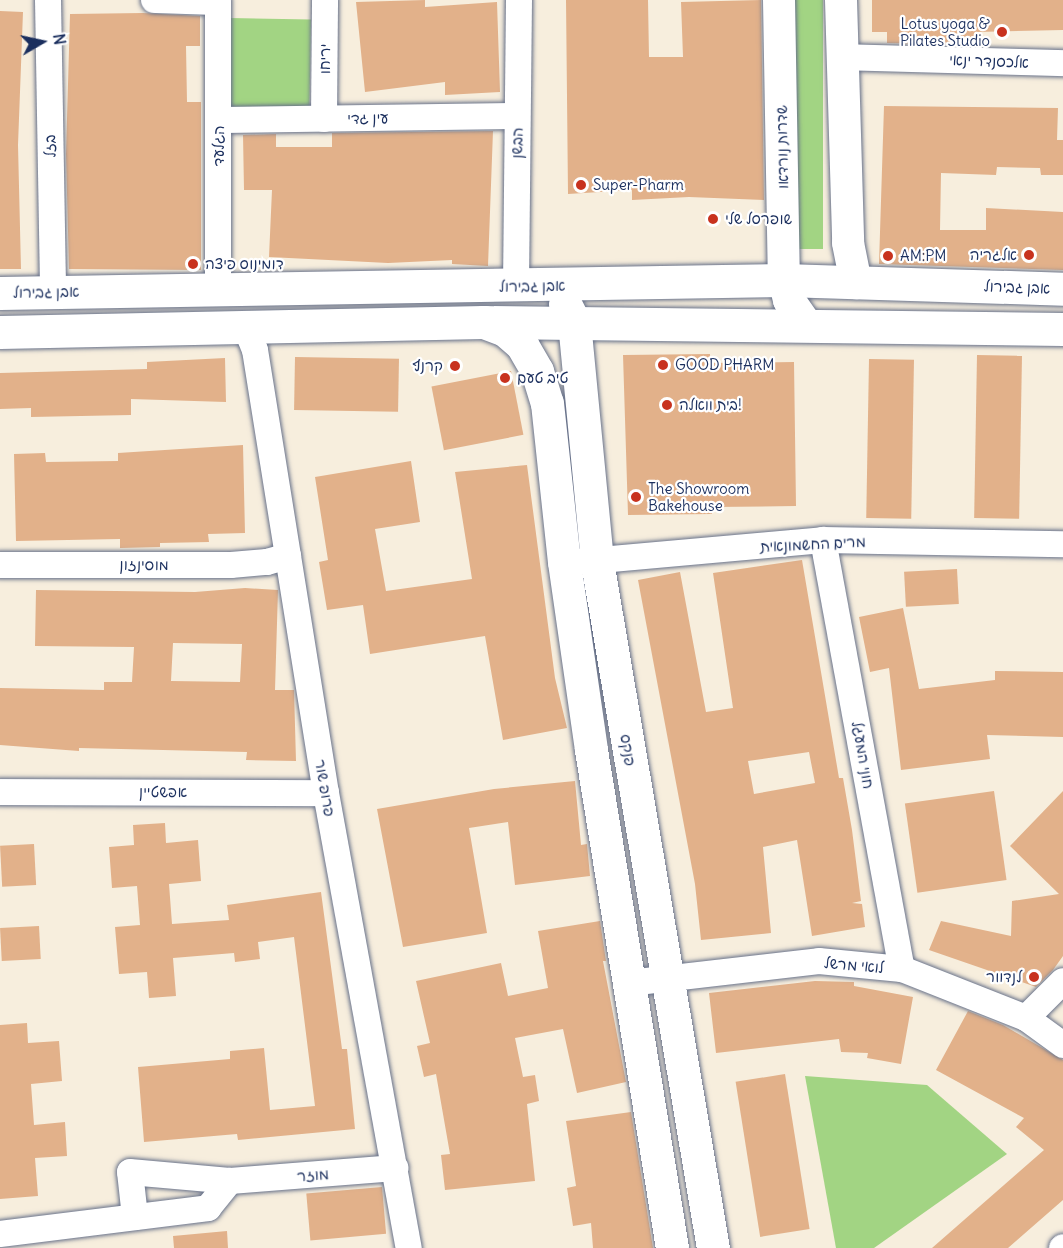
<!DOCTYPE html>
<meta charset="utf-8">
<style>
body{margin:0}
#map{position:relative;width:1063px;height:1248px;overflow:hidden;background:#f7eedd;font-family:Delius,"Playpen Sans Hebrew",sans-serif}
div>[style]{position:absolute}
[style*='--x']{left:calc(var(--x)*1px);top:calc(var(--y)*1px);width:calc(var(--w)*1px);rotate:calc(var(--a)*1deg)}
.green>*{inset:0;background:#a2d483;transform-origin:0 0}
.building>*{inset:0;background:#e2b18a;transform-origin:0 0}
.roads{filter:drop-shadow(0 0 2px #68728a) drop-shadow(0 0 2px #68728a)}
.minor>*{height:26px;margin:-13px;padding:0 13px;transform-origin:13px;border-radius:13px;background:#fff}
.tertiary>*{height:32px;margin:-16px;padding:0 16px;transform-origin:16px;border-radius:16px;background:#fff}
.secondary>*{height:33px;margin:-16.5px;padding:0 16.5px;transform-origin:16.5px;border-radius:16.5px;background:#fff}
.dots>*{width:16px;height:16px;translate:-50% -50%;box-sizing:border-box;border:3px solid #fff;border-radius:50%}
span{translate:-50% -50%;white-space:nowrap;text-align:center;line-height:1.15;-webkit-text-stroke:4.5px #fff;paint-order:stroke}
.poi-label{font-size:15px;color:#1b2f5e}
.right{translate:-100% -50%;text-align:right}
.left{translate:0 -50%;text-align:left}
.street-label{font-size:15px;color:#1b2f5e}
.north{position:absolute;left:12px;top:12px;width:60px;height:60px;-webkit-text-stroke:4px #fff;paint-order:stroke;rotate:81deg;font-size:16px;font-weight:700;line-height:24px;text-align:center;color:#1b2f5e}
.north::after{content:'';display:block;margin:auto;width:21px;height:27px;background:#1b2f5e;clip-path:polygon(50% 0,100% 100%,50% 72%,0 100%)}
</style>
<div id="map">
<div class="green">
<div style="left:788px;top:0;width:35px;height:249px"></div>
<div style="left:230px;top:18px;width:81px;height:90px;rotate:1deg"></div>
<div style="clip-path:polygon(805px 1076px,927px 1085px,1007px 1154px,874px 1248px,836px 1248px)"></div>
</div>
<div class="building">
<div style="clip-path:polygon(425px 0,425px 7px,497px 2px,500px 92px,445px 95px,445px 82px,365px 92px,356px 2px)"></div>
<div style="clip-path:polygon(566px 0,648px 0,649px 57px,683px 57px,681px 2px,761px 0,764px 200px,689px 197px,632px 200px,632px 190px,568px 194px)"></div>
<div style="clip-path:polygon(872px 0,1063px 0,1063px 30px,976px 32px,976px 45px,887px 43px,887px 32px,872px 32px)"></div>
<div style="clip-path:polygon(0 11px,23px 12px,18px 145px,21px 269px,0 269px)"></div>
<div style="clip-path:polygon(143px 13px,200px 16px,200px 46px,186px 46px,187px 102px,201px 102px,201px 270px,69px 269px,66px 154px,70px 14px)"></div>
<div style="clip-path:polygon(884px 106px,1058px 108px,1057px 140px,1063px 140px,1063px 175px,1041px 175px,1040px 168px,997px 167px,996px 175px,941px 173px,940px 230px,986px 230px,986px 208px,1063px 212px,1063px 270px,879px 264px)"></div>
<div style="clip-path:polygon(493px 131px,488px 266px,452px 264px,452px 260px,388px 263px,269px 257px,272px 190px,244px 190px,243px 135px,276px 134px,276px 147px,332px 147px,332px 133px)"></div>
<div style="clip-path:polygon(710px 354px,710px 363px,794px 362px,796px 506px,712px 507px,712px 514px,628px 515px,623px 355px)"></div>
<div style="left:977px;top:355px;width:45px;height:163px;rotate:1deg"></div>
<div style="left:295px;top:357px;width:104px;height:53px;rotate:1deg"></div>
<div style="clip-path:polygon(225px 358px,226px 402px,131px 399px,131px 415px,31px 417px,31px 408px,0 409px,0 373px,147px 369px,147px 362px)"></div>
<div style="left:869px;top:359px;width:45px;height:159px;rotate:1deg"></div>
<div style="left:511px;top:371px;width:65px;height:81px;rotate:79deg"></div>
<div style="clip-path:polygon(243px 445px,245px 533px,208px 534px,209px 542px,160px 543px,160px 547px,120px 548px,120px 539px,16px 541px,14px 454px,45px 453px,46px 462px,118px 461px,118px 453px)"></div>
<div style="clip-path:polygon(411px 461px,420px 522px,375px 529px,386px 591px,472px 579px,455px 472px,527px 465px,555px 678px,567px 728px,503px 740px,485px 636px,370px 654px,363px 605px,327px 610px,319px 562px,328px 560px,315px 477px)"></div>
<div style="clip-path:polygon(evenodd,802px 560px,839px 778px,843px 778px,852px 830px,861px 901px,852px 903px,862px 904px,865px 927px,812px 936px,797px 840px,763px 847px,771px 933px,701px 940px,695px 884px,638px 580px,680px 572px,706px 712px,733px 708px,713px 573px,802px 560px,809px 752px,815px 783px,754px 794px,748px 761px,809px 752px)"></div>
<div style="left:957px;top:569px;width:35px;height:53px;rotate:87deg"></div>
<div style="clip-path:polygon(evenodd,245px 588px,278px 590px,275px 690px,294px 690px,296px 761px,246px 760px,247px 752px,79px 748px,79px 751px,0 745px,0 688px,104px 690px,104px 682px,132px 682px,134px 647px,35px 646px,36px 590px,195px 592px,245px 588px,173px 643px,242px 644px,240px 682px,171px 681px,173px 643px)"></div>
<div style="clip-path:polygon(903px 608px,919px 689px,995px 680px,995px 671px,1063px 672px,1063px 737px,987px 735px,990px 759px,901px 770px,889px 668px,870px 672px,859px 617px)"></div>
<div style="clip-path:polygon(575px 781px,581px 845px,587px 844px,590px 876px,515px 885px,508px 822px,469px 828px,487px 933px,403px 947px,377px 809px,494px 789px)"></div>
<div style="left:994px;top:791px;width:90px;height:90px;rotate:82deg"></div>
<div style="clip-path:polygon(1063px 791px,1063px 956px,1053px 970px,1036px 987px,929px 950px,941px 921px,1011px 936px,1012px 901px,1059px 894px,1010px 846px)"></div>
<div style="clip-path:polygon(165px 823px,166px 843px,198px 840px,201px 881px,169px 884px,172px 924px,229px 920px,227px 905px,321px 892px,342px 1049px,347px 1049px,355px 1129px,238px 1140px,237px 1134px,144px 1142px,138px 1067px,230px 1059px,230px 1051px,264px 1048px,270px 1110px,315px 1106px,294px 937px,258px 942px,260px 959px,235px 962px,234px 953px,173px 958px,176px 996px,149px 998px,147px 972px,119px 974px,115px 927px,140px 925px,137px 886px,112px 888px,109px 847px,134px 845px,133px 825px)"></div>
<div style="left:34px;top:844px;width:41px;height:34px;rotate:87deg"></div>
<div style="clip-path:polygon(600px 921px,606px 961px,603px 961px,626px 1082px,577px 1093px,563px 1029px,515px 1038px,523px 1077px,535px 1075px,539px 1101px,527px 1104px,535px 1181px,445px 1190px,441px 1155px,450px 1154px,436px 1074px,424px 1077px,417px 1046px,430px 1043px,416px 981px,501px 963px,508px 996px,548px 988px,538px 931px)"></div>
<div style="left:39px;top:926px;width:33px;height:39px;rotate:87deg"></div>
<div style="clip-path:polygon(815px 981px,854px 982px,854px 986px,913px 997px,901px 1064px,867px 1058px,868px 1053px,841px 1052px,839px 1039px,716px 1053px,709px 993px)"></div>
<div style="clip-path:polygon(968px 1011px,1003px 1025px,1063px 1060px,1063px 1200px,1008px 1248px,932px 1248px,1044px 1150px,1016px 1127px,1024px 1118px,936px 1070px)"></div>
<div style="clip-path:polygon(27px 1023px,28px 1043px,59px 1041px,62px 1081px,31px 1084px,34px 1125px,65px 1122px,67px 1156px,35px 1158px,38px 1196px,0 1199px,0 1025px)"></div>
<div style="left:785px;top:1074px;width:157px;height:50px;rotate:81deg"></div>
<div style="clip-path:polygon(631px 1112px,653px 1248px,593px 1248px,591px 1223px,573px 1226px,567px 1188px,576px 1186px,566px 1121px)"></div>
<div style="left:382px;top:1187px;width:47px;height:76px;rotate:85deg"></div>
<div style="clip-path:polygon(227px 1231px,228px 1248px,174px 1248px,173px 1236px)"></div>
</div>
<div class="roads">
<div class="minor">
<div style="--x:48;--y:0;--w:292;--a:89"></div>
<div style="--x:154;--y:0;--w:64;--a:1.8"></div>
<div style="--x:218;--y:2;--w:287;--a:90"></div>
<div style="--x:842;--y:57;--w:221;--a:1.6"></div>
<div style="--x:324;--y:119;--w:119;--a:-89.5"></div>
<div style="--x:219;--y:120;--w:298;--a:-0.8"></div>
<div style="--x:516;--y:286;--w:286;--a:-89.4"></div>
<div style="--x:246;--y:328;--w:24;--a:68"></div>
<div style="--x:255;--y:350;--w:449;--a:80.9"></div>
<div style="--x:326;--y:793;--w:463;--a:79.7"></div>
<div style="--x:823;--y:540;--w:436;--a:79.6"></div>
<div style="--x:578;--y:562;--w:246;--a:-5.1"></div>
<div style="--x:823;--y:540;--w:240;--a:1"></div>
<div style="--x:0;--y:565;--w:231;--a:0"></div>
<div style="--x:231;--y:565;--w:36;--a:-5"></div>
<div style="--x:267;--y:562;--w:22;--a:-16"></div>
<div style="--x:0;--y:792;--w:326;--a:0.2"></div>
<div style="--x:629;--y:983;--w:191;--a:-6.6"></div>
<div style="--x:819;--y:961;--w:83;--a:5.5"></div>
<div style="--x:902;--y:969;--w:133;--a:21.6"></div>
<div style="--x:1026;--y:1018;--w:46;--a:36.1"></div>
<div style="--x:1026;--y:1018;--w:52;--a:-45"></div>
<div style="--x:135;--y:1217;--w:45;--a:-96.3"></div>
<div style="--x:130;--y:1172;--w:100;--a:5.1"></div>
<div style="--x:0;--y:1234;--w:210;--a:-7.1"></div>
<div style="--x:208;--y:1208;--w:35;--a:-51"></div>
<div style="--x:230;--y:1181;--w:166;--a:-4.5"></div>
<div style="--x:1062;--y:1248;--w:1;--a:-45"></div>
</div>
<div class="tertiary">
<div style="--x:779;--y:0;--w:280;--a:89"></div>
<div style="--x:784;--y:280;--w:21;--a:76"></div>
<div style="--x:789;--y:300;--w:29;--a:55"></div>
<div style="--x:841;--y:0;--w:243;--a:88.3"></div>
<div style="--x:848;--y:243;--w:41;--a:78.7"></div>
</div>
<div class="secondary">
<div style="--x:0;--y:293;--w:784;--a:-0.95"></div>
<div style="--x:784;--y:280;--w:279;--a:1.8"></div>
<div style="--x:565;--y:304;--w:20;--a:63"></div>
<div style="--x:574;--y:322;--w:240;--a:84.5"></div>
<div style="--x:597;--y:561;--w:697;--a:80.42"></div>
<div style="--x:484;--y:322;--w:22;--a:21"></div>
<div style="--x:505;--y:330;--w:23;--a:41"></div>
<div style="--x:522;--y:345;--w:30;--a:60"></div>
<div style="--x:537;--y:371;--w:34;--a:73"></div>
<div style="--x:547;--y:403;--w:160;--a:83.9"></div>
<div style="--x:564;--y:562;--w:190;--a:81.8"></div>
<div style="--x:591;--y:750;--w:505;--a:80.76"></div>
<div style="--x:0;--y:332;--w:483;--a:-1.2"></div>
<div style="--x:483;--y:322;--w:580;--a:0.69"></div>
</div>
</div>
<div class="dots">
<div style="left:1002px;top:32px;background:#c8321e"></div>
<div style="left:581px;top:185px;background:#c8321e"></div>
<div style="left:713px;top:219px;background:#c8321e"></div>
<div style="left:1029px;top:255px;background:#c8321e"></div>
<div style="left:888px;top:256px;background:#c8321e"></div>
<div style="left:193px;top:264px;background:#c8321e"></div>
<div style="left:663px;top:365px;background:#c8321e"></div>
<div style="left:455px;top:366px;background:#c8321e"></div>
<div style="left:505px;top:378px;background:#c8321e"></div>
<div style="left:667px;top:405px;background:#c8321e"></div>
<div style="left:636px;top:497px;background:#c8321e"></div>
<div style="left:1034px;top:977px;background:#c8321e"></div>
</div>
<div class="poi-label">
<span class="right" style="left:990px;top:32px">Lotus yoga &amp;<br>Pilates Studio</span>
<span class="left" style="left:593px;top:185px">Super-Pharm</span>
<span class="left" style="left:725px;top:219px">שופרסל שלי</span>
<span class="right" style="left:1017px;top:255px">אלגריה</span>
<span class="left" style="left:900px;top:256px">AM:PM</span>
<span class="left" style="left:205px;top:264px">דומינוס פיצה</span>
<span class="left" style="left:675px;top:365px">GOOD PHARM</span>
<span class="right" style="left:443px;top:366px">קרנף</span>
<span class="left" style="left:517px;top:378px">טיב טעם</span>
<span class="left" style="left:679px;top:405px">בית וואלה!</span>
<span class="left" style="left:648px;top:497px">The Showroom<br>Bakehouse</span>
<span class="right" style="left:1022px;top:977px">לנדוור</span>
</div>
<div class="street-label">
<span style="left:325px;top:59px;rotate:-90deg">יריחו</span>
<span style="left:989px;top:61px;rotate:2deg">אלכסנדר ינאי</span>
<span style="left:368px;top:118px;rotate:-1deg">עין גדי</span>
<span style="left:517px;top:143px;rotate:-89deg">הבשן</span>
<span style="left:50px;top:146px;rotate:-91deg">בזל</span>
<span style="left:219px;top:146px;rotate:-90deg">הגלעד</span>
<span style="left:782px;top:147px;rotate:-91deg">שדרות נורדאו</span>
<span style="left:532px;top:286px;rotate:-1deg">אבן גבירול</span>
<span style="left:1017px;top:287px;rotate:2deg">אבן גבירול</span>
<span style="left:46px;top:292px;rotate:-1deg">אבן גבירול</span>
<span style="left:813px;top:544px;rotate:-3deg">מרים החשמונאית</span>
<span style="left:144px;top:565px">מוסינזון</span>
<span style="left:628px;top:750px;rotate:81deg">פנקס</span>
<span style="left:863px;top:755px;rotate:80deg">חוני המעגל</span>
<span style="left:325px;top:788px;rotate:80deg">פרופ שור</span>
<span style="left:163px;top:792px">אפשטיין</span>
<span style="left:854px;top:965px;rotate:5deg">לואי מרשל</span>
<span style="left:313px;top:1175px;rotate:-5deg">מוזר</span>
</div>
<div class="north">N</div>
</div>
